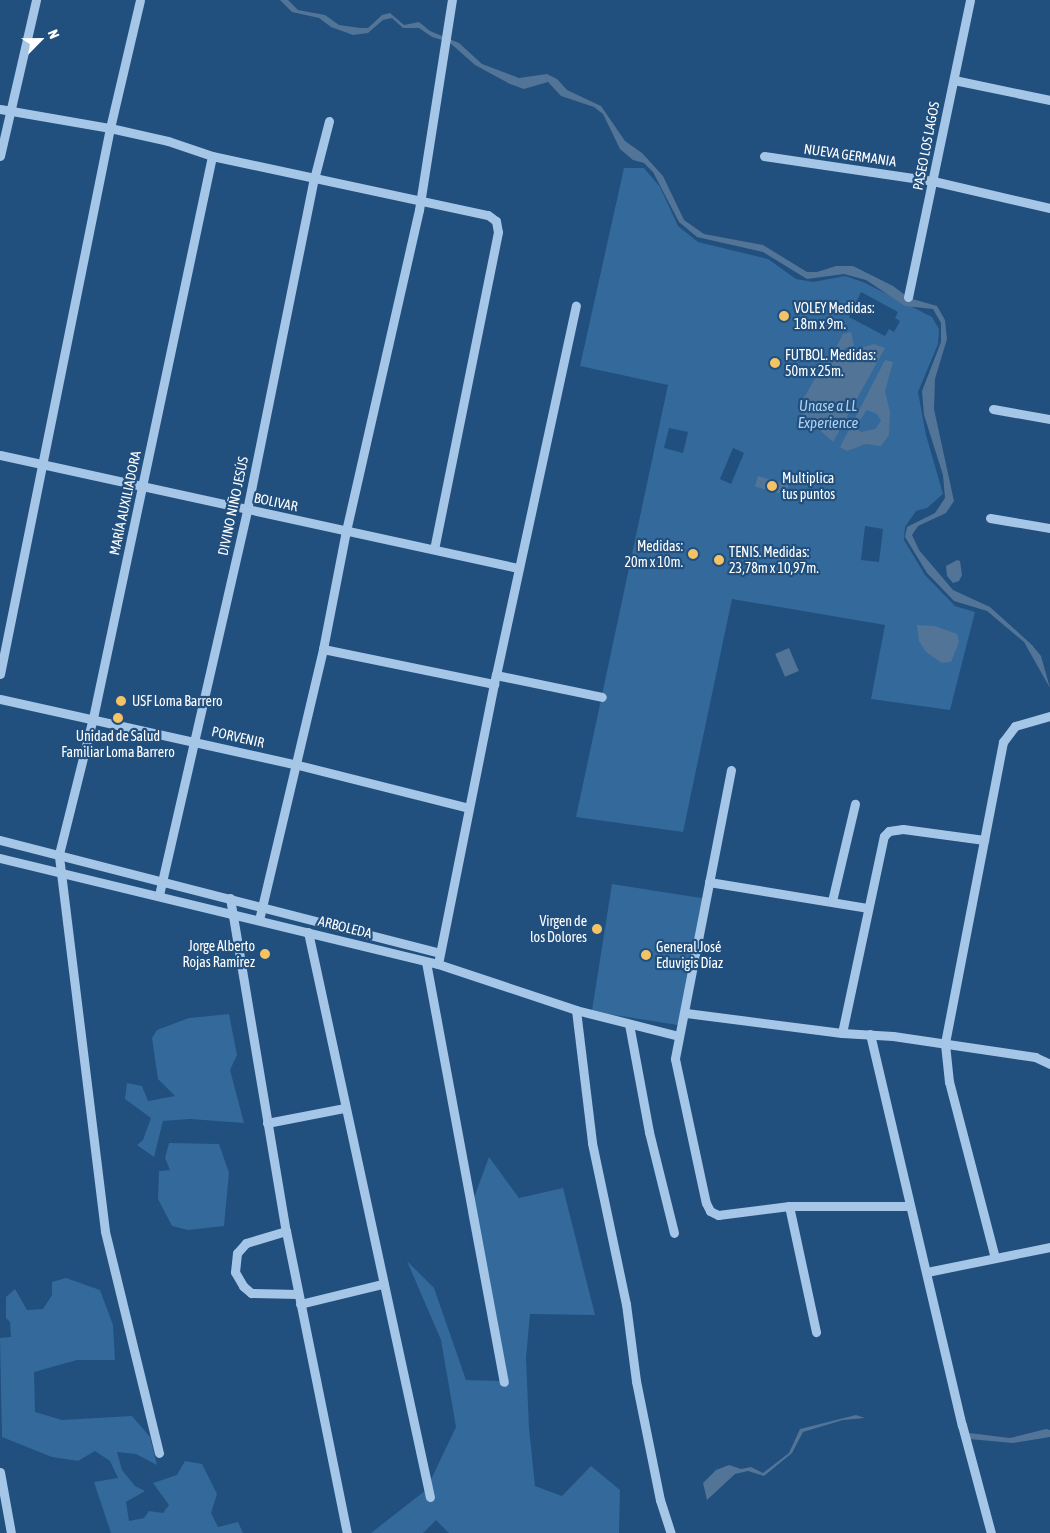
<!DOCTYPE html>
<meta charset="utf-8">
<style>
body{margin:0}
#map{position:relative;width:1050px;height:1533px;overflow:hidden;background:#214f7e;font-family:"Asap Condensed",sans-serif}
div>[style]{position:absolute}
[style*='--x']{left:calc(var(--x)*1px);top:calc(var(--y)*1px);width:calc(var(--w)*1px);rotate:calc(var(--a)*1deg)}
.green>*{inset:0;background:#34699c;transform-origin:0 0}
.water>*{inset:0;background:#527497;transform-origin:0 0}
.minor>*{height:9px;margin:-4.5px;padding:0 4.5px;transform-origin:4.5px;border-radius:4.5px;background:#a5c6e7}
.dots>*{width:14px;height:14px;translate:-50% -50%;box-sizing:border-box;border:2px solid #214f7e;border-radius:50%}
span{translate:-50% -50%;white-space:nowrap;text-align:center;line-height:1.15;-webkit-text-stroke:4.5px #214f7e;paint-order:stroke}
.street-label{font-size:14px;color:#fff}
.poi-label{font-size:14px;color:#fff}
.left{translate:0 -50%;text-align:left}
.right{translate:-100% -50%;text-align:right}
.water-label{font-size:15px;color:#b0d0ef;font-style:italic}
.north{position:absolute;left:15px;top:15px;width:50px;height:50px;-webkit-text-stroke:4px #214f7e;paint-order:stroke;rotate:67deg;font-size:14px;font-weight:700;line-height:20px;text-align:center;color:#fff}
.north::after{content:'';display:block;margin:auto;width:18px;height:22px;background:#fff;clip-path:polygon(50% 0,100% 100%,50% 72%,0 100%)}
</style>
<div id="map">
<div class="green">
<div style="clip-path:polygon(evenodd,624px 168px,644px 168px,660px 187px,678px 226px,698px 242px,768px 259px,796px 279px,813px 282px,845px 276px,863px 282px,932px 317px,939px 329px,938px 344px,918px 392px,926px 435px,943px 494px,927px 508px,916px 511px,905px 527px,904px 540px,925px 575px,955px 606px,975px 612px,950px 710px,871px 699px,885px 625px,732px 599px,683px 832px,576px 817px,668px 385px,580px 366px,624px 168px,861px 292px,898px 312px,895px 318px,900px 321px,894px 332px,889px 329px,885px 336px,849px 317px,861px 292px,624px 168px,669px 428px,688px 432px,683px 453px,664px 448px,669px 428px,624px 168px,733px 448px,744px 453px,731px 484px,720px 479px,733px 448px,624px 168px,865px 526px,883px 529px,879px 562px,861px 560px,865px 526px)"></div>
<div style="left:612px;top:884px;width:93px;height:129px;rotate:9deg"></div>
<div style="clip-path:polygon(229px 1014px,237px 1055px,230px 1070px,244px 1123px,190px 1119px,163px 1121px,154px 1157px,137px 1145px,143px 1140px,151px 1118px,125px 1099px,127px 1083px,142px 1086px,148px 1101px,175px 1096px,158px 1079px,152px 1038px,157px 1030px,189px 1018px)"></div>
<div style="clip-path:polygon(169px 1143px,219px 1144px,229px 1173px,224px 1226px,188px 1230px,172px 1226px,158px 1199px,159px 1171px,170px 1170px,165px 1158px)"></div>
<div style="clip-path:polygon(489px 1157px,519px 1198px,563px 1188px,595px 1315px,530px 1314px,526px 1358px,529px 1428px,535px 1486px,562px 1496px,591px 1466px,620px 1490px,619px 1533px,449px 1533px,436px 1520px,423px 1533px,371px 1533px,426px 1490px,456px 1427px,441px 1340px,407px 1261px,434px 1288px,466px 1380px,501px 1381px,468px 1214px)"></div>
<div style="clip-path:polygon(66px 1278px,100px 1290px,113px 1325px,115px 1360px,77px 1360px,34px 1372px,35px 1412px,62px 1420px,132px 1416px,150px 1437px,157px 1465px,136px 1454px,117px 1452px,122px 1470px,135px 1486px,145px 1491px,126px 1502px,129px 1521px,144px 1518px,149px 1511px,163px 1513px,169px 1505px,153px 1483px,177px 1475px,185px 1461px,202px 1464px,217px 1494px,211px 1513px,218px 1527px,238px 1522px,243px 1533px,111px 1533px,94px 1482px,118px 1478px,110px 1461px,95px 1451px,78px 1461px,52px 1457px,2px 1437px,0 1338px,11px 1337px,10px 1322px,6px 1318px,6px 1297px,15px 1289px,27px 1310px,43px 1309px,52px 1295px,52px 1282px)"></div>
</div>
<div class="water">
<div style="clip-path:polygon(280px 0,288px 0,298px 10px,325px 15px,339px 25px,360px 28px,368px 28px,382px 15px,390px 13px,404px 25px,419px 22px,430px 31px,459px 43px,482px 64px,519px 78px,547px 74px,557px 79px,567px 90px,601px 106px,625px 141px,642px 153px,663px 176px,684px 220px,704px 234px,763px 245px,807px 272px,817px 272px,836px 266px,853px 266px,893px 286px,909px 298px,937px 306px,945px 320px,947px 339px,935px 379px,934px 409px,954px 501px,946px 513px,918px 526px,912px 535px,919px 550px,953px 590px,990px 607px,1032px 645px,1041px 656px,1050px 688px,1024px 642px,987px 611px,954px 601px,927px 573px,905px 537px,907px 527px,935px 513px,945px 498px,943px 475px,924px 415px,922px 391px,941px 342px,941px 323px,933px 309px,905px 306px,866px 280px,844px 274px,807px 279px,763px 252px,697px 237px,679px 222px,653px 172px,644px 163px,633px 160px,620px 149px,603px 114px,594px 107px,561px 96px,548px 82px,524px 89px,510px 84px,475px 65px,449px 42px,432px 37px,419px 28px,403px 28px,392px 18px,383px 20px,368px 33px,353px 35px,331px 27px,319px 18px,292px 12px)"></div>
<div style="clip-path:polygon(851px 332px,854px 346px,845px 348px,843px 356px,836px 356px,835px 350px,843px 334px)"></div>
<div style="clip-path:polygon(874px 344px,885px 348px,833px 442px,797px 410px,826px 359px,833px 361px,855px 357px,860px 348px)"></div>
<div style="clip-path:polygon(evenodd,885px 360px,893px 362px,885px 391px,890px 412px,889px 435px,881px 446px,866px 444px,847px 451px,840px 447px,885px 360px,867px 410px,877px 414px,881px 421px,875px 429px,861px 432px,857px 429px,858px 423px,867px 410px)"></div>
<div style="left:758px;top:476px;width:32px;height:11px;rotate:16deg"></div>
<div style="clip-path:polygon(957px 560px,960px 561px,962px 575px,959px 581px,953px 583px,947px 576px,946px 566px)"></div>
<div style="clip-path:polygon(917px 625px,935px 626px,957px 634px,959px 642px,951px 662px,942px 663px,926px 652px,919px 641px)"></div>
<div style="left:789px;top:648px;width:25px;height:15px;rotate:67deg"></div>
<div style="clip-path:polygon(856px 1415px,865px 1418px,843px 1420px,803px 1432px,792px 1453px,764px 1476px,748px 1471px,735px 1474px,707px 1500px,703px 1483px,716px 1470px,729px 1465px,741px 1469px,751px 1467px,763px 1473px,789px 1453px,800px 1429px)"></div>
<div style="clip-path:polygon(1046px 1429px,1050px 1430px,1050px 1437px,1013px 1443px,969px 1439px,969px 1433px,1010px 1438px)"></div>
</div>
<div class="minor">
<div style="--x:954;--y:80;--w:98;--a:11.8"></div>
<div style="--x:0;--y:109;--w:112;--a:9.8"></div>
<div style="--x:110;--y:128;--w:59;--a:12.6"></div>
<div style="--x:168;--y:141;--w:46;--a:18.8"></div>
<div style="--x:212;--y:156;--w:282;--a:12.1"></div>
<div style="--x:488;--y:215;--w:10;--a:37"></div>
<div style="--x:496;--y:221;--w:11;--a:80"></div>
<div style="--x:498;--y:232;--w:323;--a:101.4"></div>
<div style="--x:0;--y:156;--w:160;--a:-77"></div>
<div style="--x:764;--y:156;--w:171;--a:8.4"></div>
<div style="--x:933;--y:181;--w:120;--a:13"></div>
<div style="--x:908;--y:297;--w:303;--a:-78.2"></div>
<div style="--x:993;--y:409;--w:58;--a:10"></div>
<div style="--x:0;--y:455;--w:530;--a:12.31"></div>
<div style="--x:990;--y:518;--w:61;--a:9.5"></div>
<div style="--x:323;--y:649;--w:175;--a:11.6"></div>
<div style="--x:0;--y:674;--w:557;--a:-78.61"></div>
<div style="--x:110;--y:128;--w:131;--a:-76.8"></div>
<div style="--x:496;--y:675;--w:108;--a:11.7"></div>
<div style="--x:0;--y:699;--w:301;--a:12.5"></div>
<div style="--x:294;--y:764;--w:180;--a:14.1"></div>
<div style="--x:731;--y:770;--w:294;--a:101"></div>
<div style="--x:675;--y:1059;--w:147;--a:77.9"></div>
<div style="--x:706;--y:1203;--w:9;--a:63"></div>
<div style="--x:710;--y:1211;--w:9;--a:27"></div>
<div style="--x:718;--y:1215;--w:72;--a:-7.2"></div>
<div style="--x:789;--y:1206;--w:120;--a:0"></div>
<div style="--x:0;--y:840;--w:454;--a:14.4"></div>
<div style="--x:0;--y:858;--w:451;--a:13.6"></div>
<div style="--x:438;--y:964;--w:145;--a:18.4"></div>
<div style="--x:576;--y:1010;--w:106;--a:14.2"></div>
<div style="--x:709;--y:882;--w:160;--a:9.3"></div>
<div style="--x:159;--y:895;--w:395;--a:-77.1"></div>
<div style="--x:247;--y:510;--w:338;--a:-78.6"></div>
<div style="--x:314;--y:179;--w:60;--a:-75.5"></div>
<div style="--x:230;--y:898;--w:338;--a:80.5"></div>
<div style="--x:286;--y:1231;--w:308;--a:78.6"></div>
<div style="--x:832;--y:901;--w:100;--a:-76.7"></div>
<div style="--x:259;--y:920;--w:278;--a:-76.7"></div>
<div style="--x:323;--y:649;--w:120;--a:-79"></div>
<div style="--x:346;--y:531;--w:329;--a:-77.2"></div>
<div style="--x:419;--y:210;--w:213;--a:-81.1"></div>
<div style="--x:308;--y:932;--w:578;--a:77.82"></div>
<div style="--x:426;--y:962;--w:427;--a:79.5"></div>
<div style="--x:438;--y:964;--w:295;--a:-78.7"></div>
<div style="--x:496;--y:675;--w:378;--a:-77.8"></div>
<div style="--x:576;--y:1010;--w:134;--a:83.1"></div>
<div style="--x:592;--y:1143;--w:165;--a:78.1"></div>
<div style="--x:626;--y:1304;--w:78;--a:82.6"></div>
<div style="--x:636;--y:1381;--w:121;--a:78.6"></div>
<div style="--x:660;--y:1500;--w:35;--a:72"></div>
<div style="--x:686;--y:1013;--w:157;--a:7.3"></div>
<div style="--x:842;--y:1033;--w:51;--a:3.4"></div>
<div style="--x:893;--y:1036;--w:144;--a:8.4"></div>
<div style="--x:1035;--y:1057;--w:17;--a:25"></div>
<div style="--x:629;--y:1024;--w:110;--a:79.5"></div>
<div style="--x:649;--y:1132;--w:104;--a:76.1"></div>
<div style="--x:842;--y:1033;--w:201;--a:-78"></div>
<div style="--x:884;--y:836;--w:7;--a:-45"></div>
<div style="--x:889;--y:831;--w:14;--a:-8"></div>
<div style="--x:903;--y:829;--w:82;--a:7.7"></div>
<div style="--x:870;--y:1034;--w:402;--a:76.8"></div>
<div style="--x:962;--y:1425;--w:112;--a:75"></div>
<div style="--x:267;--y:1123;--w:78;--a:-11"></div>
<div style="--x:789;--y:1206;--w:129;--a:77.9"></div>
<div style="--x:286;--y:1231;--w:42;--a:163.3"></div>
<div style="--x:246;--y:1243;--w:13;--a:132"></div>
<div style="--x:237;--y:1253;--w:19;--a:96"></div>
<div style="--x:235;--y:1272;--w:16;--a:60"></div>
<div style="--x:243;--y:1286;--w:11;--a:41"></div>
<div style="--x:251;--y:1293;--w:47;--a:1.2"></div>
<div style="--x:995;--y:1258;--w:182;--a:-104.6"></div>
<div style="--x:949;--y:1082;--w:39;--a:-96"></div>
<div style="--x:945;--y:1043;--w:307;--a:-79.1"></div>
<div style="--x:1003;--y:742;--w:20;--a:-53"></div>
<div style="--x:1015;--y:726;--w:36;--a:-16"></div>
<div style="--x:927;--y:1272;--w:126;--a:-11.5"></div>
<div style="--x:300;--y:1304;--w:84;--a:-13.7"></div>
<div style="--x:159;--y:1453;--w:228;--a:-103.7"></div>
<div style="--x:105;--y:1231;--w:380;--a:-97"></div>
<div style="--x:59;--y:854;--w:140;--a:-76"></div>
<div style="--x:93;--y:718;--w:574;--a:-78.04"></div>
<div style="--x:0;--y:1472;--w:62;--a:79.8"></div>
</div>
<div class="dots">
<div style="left:784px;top:316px;background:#f4c366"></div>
<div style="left:775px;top:363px;background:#f4c366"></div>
<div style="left:772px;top:486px;background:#f4c366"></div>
<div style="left:693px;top:554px;background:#f4c366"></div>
<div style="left:719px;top:560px;background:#f4c366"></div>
<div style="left:121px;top:701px;background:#f4c366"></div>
<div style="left:118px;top:718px;background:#f4c366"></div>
<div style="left:597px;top:929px;background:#f4c366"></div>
<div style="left:265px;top:954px;background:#f4c366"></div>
<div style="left:646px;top:955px;background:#f4c366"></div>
</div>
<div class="street-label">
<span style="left:926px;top:146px;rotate:-79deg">PASEO LOS LAGOS</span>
<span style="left:850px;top:155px;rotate:8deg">NUEVA GERMANIA</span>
<span style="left:276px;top:502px;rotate:12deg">BOLIVAR</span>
<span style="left:125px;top:503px;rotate:-78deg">MARÍA AUXILIADORA</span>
<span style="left:233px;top:506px;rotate:-78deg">DIVINO NIÑO JESÚS</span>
<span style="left:238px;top:737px;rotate:13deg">PORVENIR</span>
<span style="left:345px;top:927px;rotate:14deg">ARBOLEDA</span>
</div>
<div class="poi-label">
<span class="left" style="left:794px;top:316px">VOLEY Medidas:<br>18m x 9m.</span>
<span class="left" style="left:785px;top:363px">FUTBOL. Medidas:<br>50m x 25m.</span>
<span class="left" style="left:782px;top:486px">Multiplica<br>tus puntos</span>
<span class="right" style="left:683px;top:554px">Medidas:<br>20m x 10m.</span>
<span class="left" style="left:729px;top:560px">TENIS. Medidas:<br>23,78m x 10,97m.</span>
<span class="left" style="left:132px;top:701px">USF Loma Barrero</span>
<span style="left:118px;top:744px">Unidad de Salud<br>Familiar Loma Barrero</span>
<span class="right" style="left:587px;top:929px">Virgen de<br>los Dolores</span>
<span class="right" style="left:255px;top:954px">Jorge Alberto<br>Rojas Ramírez</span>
<span class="left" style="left:656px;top:955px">General José<br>Eduvigis Díaz</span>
</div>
<div class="water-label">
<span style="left:828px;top:414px">Unase a LL<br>Experience</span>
</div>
<div class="north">N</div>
</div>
